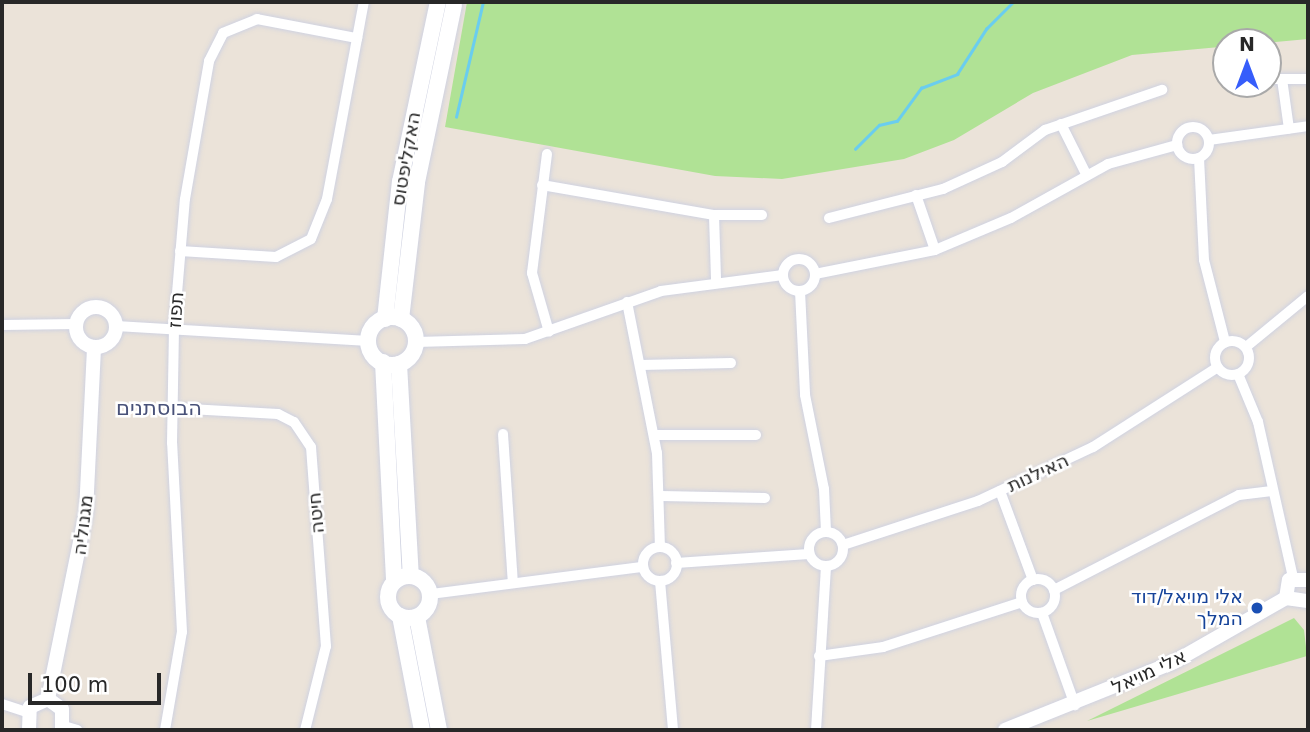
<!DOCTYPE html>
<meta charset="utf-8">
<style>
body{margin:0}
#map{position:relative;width:1310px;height:732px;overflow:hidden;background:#ebe3d9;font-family:"DejaVu Sans",Heebo,sans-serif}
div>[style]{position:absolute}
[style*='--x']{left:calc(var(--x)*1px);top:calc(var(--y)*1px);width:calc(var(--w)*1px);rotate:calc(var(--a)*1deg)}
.green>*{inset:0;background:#b0e295}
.stream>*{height:2.5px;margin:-1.25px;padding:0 1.25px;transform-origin:1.25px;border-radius:1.25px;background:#6acdef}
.roads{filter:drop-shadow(0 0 2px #cfd2e1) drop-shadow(0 0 2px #cfd2e1)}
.minor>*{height:10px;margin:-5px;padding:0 5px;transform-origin:5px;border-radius:5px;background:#fff}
.minor>.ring{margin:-5px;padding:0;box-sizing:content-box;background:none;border:10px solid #fff;border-radius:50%}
.tertiary>*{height:14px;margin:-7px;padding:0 7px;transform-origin:7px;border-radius:7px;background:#fff}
.tertiary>.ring{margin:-7px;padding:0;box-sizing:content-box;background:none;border:14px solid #fff;border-radius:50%}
.secondary>*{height:16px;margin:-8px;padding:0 8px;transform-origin:8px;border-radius:8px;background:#fff}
.secondary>.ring{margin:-8px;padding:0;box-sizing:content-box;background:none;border:16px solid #fff;border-radius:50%}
.dots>*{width:19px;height:19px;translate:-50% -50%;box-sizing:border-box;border:4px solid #fff;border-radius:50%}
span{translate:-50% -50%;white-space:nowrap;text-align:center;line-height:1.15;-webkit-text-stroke:5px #fff;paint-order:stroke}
.street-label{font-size:19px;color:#282828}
.transit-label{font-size:19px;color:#164399}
.right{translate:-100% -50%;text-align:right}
.neighbourhood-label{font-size:21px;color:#495279}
.frame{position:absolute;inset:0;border:4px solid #282828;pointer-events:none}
.north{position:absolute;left:1212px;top:28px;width:70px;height:70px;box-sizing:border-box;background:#fff;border:2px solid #a9a9a9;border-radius:50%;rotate:0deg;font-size:19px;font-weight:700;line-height:28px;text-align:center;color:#282828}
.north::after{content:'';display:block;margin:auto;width:24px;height:32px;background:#365dfb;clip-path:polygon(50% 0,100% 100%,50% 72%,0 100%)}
.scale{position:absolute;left:28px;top:673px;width:133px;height:32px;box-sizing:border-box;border:4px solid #282828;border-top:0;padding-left:9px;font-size:21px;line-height:24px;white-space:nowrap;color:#282828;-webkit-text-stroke:5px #fff;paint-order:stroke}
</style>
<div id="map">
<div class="green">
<div style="clip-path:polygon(467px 2px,1308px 2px,1308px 39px,1132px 55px,1033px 93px,954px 140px,904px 159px,782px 179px,715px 176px,445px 127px)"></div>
<div style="clip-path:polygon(1294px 618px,1304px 630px,1307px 656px,1087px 721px)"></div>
</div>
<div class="stream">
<div style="--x:456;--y:117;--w:118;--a:-76.8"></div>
<div style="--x:855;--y:149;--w:34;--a:-45"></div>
<div style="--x:879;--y:125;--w:18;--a:-13"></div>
<div style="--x:897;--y:121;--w:41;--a:-54"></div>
<div style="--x:921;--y:88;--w:39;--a:-21"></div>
<div style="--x:957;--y:74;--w:54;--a:-57.2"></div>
<div style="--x:986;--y:29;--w:38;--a:-45"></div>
</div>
<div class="roads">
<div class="minor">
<div style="--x:1268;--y:79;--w:40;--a:0"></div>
<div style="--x:1282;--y:79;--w:50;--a:82"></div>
<div style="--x:1061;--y:124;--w:56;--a:63.4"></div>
<div class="ring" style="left:1177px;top:127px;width:22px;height:22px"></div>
<div style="--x:1209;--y:140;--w:100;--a:-8"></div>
<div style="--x:547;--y:154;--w:120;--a:97.2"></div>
<div style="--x:532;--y:273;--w:61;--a:73.9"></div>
<div style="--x:1199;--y:158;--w:102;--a:87.2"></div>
<div style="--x:1204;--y:260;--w:85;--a:75.6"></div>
<div style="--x:542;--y:185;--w:175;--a:9.9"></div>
<div style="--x:714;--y:215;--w:48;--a:0"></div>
<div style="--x:916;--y:195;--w:58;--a:70.9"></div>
<div style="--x:714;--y:215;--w:65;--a:88.2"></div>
<div style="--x:829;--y:218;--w:118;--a:-14.3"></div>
<div style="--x:943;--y:189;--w:65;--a:-24.6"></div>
<div style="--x:1002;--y:162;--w:54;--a:-36.7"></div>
<div style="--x:1045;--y:130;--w:124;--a:-18.9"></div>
<div style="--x:180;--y:251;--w:96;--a:3.6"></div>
<div style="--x:276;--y:257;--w:39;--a:-27"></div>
<div style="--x:311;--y:239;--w:43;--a:-68.2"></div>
<div style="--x:327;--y:199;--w:200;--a:-79.4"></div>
<div class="ring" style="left:783px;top:259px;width:22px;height:22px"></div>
<div style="--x:815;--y:274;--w:122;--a:-11.3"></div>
<div style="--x:935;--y:250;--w:82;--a:-22.8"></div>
<div style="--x:1011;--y:218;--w:111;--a:-29.1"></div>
<div style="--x:1108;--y:164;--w:72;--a:-15.4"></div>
<div style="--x:800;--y:291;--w:104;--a:87.2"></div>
<div style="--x:805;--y:395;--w:96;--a:78.6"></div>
<div style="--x:824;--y:489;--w:43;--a:87.3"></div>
<div style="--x:627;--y:302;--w:154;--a:78.8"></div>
<div style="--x:657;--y:453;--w:94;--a:88.2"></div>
<div style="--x:2;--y:325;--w:75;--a:-0.8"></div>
<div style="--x:116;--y:326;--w:253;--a:3.4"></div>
<div class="ring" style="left:1215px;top:341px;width:24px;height:24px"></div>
<div style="--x:416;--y:342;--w:109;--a:-1.6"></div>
<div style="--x:525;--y:339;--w:144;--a:-19.4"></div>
<div style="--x:661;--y:291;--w:123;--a:-7.5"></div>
<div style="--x:1246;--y:347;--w:80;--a:-39.4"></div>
<div style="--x:641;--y:365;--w:90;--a:-1.3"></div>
<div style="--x:1238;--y:374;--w:52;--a:67.4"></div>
<div style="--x:1258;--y:422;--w:159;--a:77.3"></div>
<div style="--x:172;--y:408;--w:106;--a:3.2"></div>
<div style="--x:278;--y:414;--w:18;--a:27"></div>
<div style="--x:294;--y:422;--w:30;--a:56"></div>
<div style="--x:311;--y:447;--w:200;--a:85.7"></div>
<div style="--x:326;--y:646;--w:87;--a:104"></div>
<div style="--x:503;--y:434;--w:149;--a:86.2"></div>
<div style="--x:654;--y:435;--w:102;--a:0"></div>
<div style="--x:1000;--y:491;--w:95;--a:69.7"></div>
<div style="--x:661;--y:496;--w:104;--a:1.1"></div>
<div class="ring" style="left:809px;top:532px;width:24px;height:24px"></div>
<div style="--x:843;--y:545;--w:142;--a:-18.1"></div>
<div style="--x:978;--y:501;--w:127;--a:-25.2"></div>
<div style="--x:1093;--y:447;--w:148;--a:-32.6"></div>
<div class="ring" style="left:643px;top:547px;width:24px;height:24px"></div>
<div style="--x:676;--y:563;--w:133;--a:-3.9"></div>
<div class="ring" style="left:1021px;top:579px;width:24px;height:24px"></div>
<div style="--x:660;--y:581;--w:150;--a:85"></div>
<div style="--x:1054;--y:590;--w:208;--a:-27.2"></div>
<div style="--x:1239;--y:495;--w:33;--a:-7"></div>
<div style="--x:431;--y:594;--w:213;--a:-7.3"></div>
<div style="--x:1042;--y:613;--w:98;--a:70.3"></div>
<div style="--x:819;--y:656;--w:65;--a:-8"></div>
<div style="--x:883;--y:647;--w:146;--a:-17.9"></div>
<div style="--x:2;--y:704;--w:25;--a:18"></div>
<div style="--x:64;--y:726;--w:14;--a:17"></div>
<div style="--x:165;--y:730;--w:99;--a:-80.2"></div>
<div style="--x:182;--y:632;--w:189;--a:-93"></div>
<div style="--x:172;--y:443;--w:114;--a:-89"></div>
<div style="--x:174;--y:329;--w:130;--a:-85.2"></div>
<div style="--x:185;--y:199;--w:140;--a:-80.1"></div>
<div style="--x:209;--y:61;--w:31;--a:-63"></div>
<div style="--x:223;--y:33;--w:37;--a:-22"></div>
<div style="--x:257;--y:19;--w:102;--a:10.8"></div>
<div style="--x:816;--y:730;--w:164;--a:-86.5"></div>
</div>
<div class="tertiary">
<div class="ring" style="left:76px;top:307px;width:26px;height:26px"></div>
<div style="--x:1286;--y:598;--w:18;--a:-81"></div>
<div style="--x:1289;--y:580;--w:19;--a:0"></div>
<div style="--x:1286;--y:598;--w:22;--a:8"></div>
<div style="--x:48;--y:699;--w:191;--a:-78.5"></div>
<div style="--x:86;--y:512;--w:165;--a:-87.2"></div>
<div style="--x:29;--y:730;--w:23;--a:-88"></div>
<div style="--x:30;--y:707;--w:20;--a:-24"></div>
<div style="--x:48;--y:699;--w:17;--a:36"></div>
<div style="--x:62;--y:709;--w:21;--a:90"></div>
<div style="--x:1005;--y:730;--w:180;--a:-21.9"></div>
<div style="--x:1172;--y:663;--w:131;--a:-29.7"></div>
</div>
<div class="secondary">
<div class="ring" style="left:368px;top:317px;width:32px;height:32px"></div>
<div style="--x:385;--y:319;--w:138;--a:-83.8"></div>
<div style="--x:400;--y:182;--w:184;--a:-78.1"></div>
<div style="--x:401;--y:319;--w:138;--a:-83.3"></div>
<div style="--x:417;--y:182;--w:181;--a:-78.2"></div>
<div style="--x:383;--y:362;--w:220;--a:87.1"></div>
<div style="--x:399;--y:364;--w:212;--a:86.8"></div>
<div class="ring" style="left:388px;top:576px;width:26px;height:26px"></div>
<div style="--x:400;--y:616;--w:116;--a:79.1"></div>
<div style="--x:417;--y:617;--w:115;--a:79"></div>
</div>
</div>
<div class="dots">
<div style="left:1257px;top:608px;background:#1a4fb4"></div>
</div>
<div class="street-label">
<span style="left:406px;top:159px;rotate:-80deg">האקליפטוס</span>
<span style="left:176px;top:310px;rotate:-86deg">תפוז</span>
<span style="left:1038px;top:473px;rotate:-25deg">האילנות</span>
<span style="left:316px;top:513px;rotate:-95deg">חיטה</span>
<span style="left:83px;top:525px;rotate:-83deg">מגנוליה</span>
<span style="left:1149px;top:672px;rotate:-25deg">אלי מויאל</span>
</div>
<div class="transit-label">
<span class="right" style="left:1243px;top:608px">אלי מויאל/דוד<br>המלך</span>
</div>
<div class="neighbourhood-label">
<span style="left:159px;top:408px">הבוסתנים</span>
</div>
<div class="frame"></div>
<div class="north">N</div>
<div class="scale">100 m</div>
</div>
